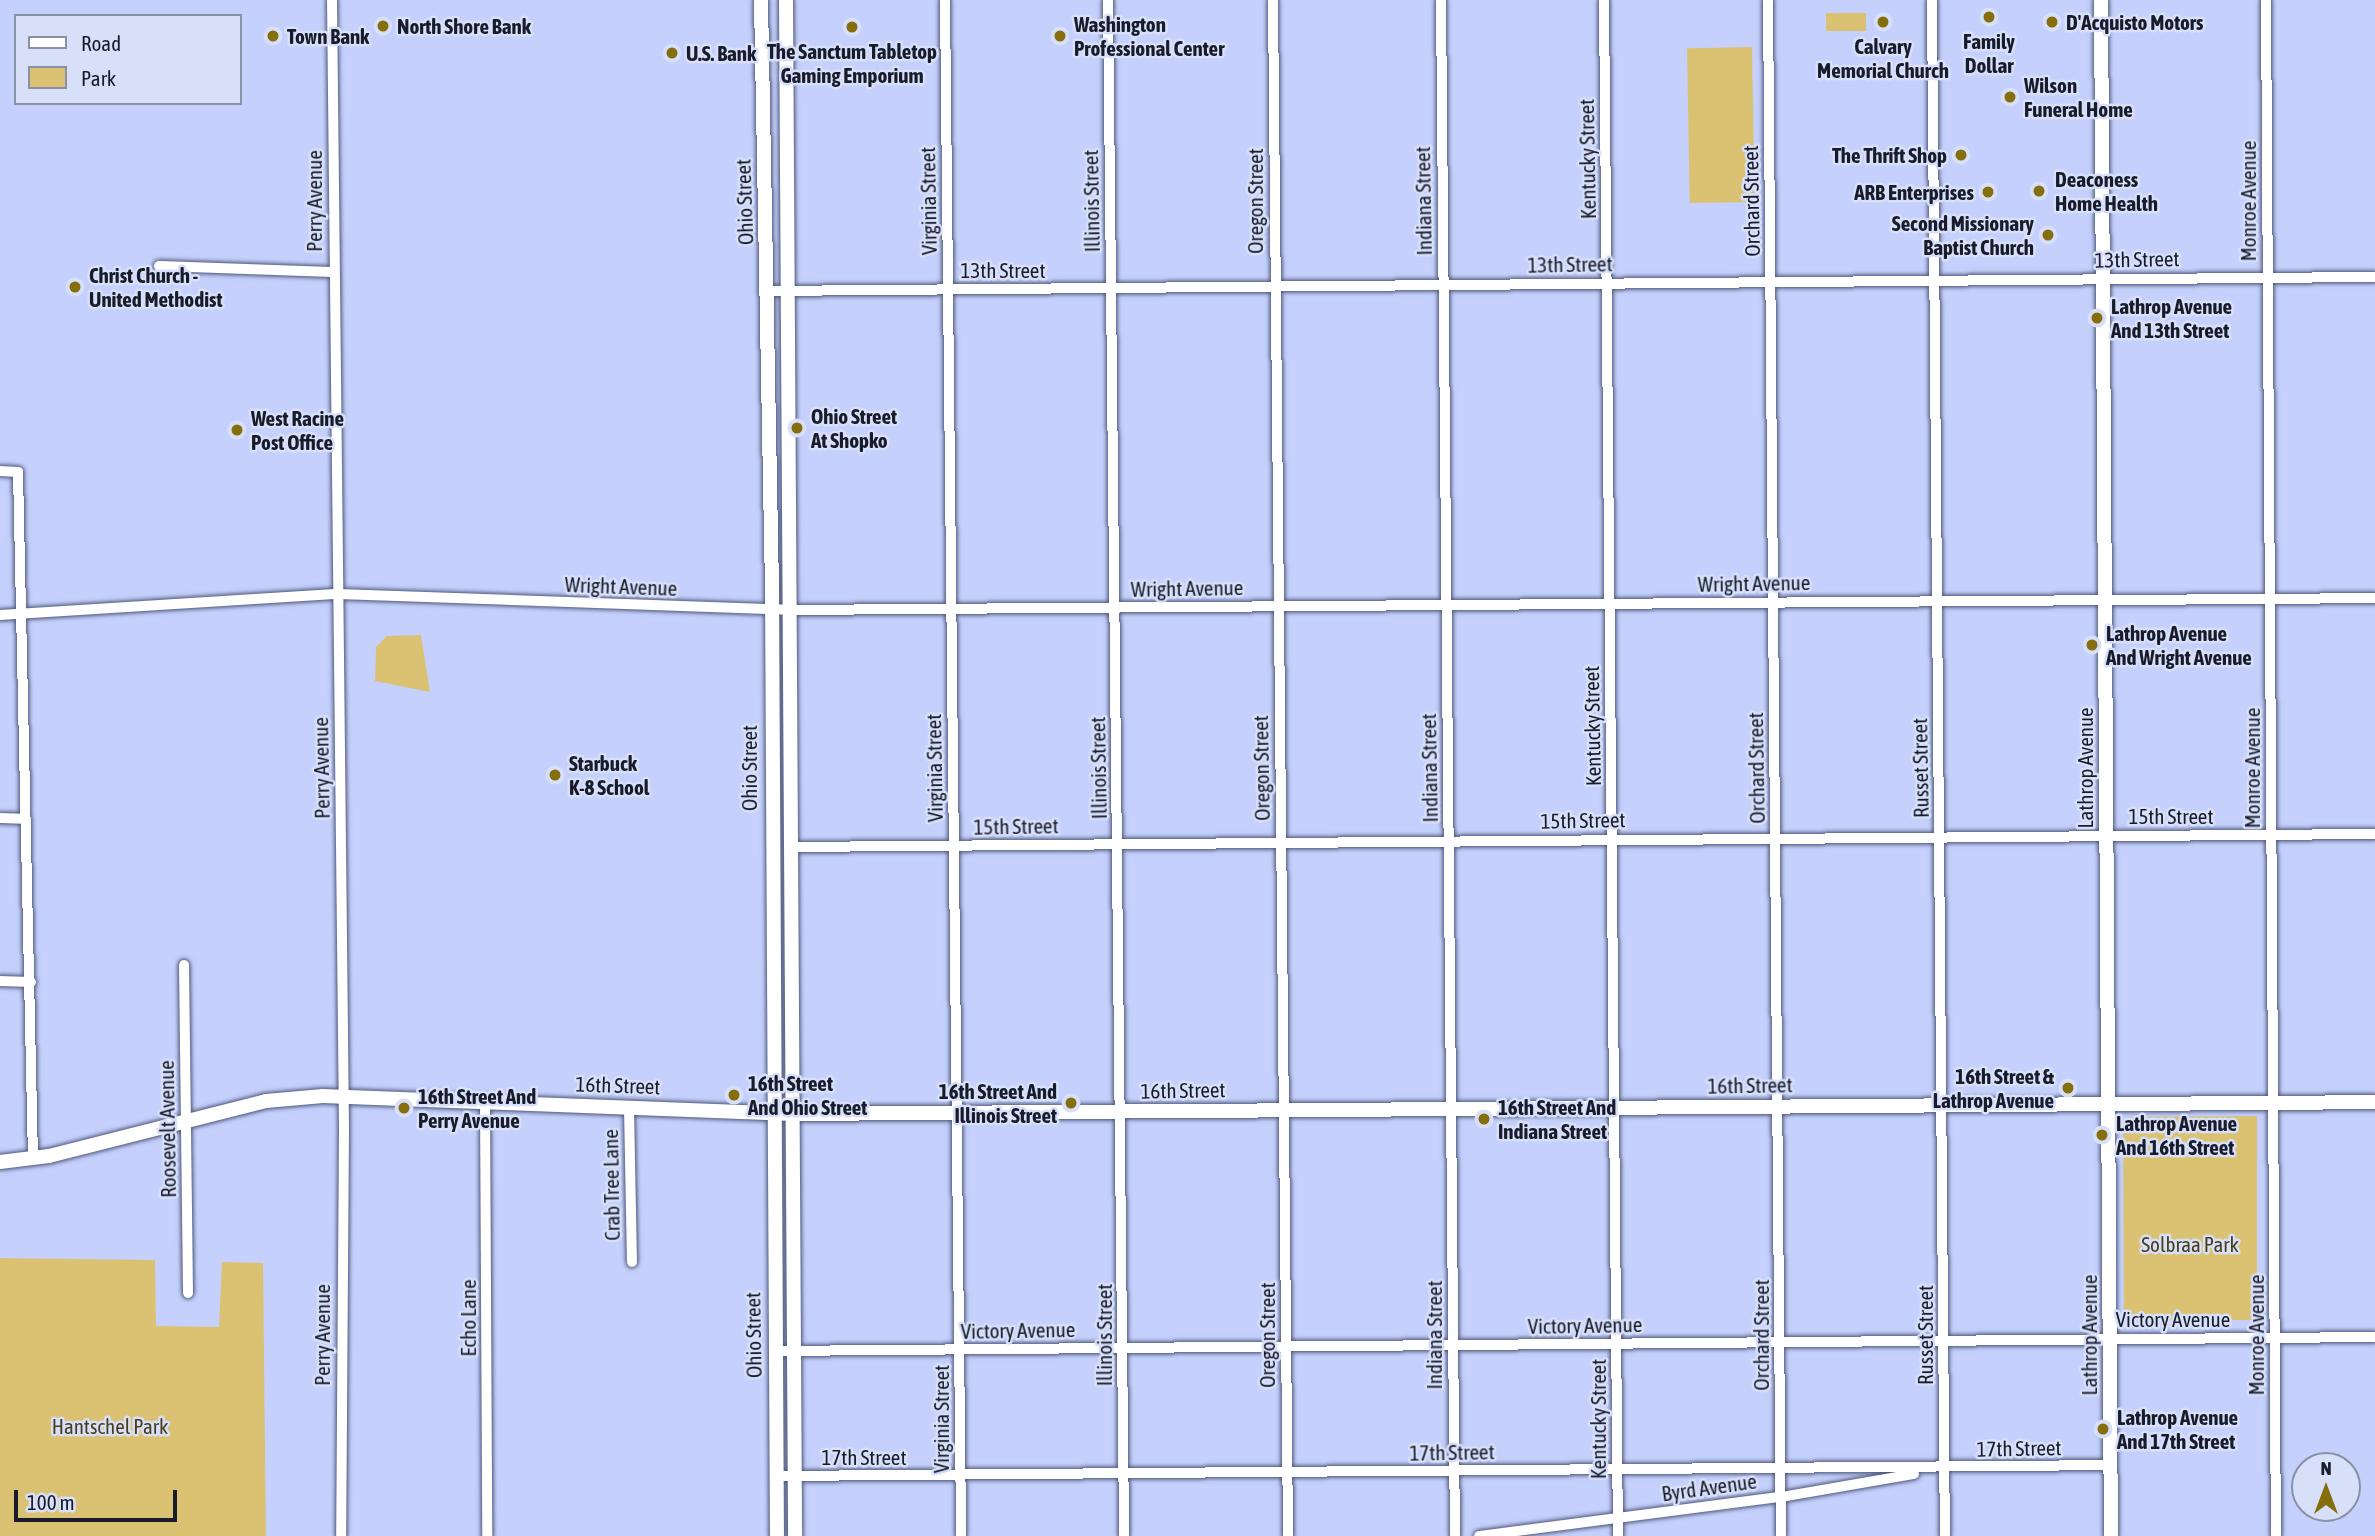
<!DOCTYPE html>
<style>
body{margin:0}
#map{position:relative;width:2375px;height:1536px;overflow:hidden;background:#c5d1fc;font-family:"Asap Condensed",sans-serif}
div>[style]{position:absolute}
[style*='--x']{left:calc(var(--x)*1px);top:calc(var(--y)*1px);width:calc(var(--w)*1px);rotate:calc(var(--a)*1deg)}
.green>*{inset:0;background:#dbc272;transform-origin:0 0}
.roads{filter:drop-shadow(0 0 2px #4e587d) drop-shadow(0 0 2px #4e587d)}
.street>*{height:10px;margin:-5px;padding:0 5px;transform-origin:5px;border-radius:5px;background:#fff}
.secondary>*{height:14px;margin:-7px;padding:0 7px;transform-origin:7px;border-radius:7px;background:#fff}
.dots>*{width:19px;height:19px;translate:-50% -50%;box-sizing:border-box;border:4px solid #d7dff9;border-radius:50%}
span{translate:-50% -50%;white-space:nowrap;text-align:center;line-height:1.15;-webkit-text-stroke:5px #d7dff9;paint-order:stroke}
.poi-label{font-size:21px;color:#171b2a;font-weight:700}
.left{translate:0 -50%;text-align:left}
.right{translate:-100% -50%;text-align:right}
.street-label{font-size:21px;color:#171b2a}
.park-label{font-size:21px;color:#493e18}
.legend{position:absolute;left:14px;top:14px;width:228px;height:91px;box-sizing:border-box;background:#d7dff9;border:2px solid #8a91a6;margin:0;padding:9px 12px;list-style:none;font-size:21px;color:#171b2a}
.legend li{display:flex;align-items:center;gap:14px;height:35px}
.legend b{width:35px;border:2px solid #8a91a6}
.north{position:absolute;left:2291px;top:1452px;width:70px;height:70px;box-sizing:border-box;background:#d7dff9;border:2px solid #8a91a6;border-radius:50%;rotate:0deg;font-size:19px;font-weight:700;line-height:28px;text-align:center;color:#171b2a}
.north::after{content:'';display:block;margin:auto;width:24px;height:32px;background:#866e0c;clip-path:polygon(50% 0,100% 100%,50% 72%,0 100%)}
.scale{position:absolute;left:14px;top:1490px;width:163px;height:32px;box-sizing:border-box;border:4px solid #171b2a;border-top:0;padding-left:9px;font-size:21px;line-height:24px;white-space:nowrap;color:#171b2a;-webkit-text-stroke:5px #d7dff9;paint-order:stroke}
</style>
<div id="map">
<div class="green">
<div style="left:1826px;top:13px;width:40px;height:18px"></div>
<div style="left:1752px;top:47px;width:155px;height:65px;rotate:89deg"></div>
<div style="clip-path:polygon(421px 635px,430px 692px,375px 681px,376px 647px,387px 636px)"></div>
<div style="clip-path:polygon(2257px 1116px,2257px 1320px,2124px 1321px,2123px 1123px,2128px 1117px)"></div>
<div style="clip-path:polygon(0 1258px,155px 1260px,156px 1326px,219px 1327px,222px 1262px,263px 1263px,266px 1536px,0 1536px)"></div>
</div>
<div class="roads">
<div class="street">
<div style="--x:332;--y:0;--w:1128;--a:89.39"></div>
<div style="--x:344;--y:1128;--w:408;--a:90.4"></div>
<div style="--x:945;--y:0;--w:1536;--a:89.4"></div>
<div style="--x:1108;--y:0;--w:1536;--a:89.4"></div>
<div style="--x:1273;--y:0;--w:1536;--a:89.44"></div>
<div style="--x:1441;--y:0;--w:1536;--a:89.48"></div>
<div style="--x:1604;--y:0;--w:1536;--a:89.48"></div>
<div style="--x:1768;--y:0;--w:1536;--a:89.52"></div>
<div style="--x:1932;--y:0;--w:1536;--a:89.52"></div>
<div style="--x:2266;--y:0;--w:1536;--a:89.63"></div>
<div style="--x:159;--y:266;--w:175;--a:2"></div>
<div style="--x:766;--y:291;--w:1609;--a:-0.5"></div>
<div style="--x:0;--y:471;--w:18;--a:3"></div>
<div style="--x:18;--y:472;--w:687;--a:88.75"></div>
<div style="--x:0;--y:615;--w:339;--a:-3.6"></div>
<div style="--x:338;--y:594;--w:450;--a:2"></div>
<div style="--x:788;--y:610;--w:1587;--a:-0.43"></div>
<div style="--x:0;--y:818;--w:23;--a:2"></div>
<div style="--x:790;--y:847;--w:1585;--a:-0.47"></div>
<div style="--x:184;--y:965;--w:328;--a:89.3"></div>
<div style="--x:0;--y:981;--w:31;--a:2"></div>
<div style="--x:485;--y:1101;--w:435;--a:89.7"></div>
<div style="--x:629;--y:1107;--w:155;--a:88.9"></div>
<div style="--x:774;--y:1351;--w:1601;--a:-0.5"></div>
<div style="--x:779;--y:1476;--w:1332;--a:-0.47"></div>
<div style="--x:1479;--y:1536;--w:305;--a:-7.4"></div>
<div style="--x:1781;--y:1497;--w:135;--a:-9.8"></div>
</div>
<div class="secondary">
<div style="--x:761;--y:0;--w:589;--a:88.93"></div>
<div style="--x:772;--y:589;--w:947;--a:89.7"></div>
<div style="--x:786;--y:0;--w:1536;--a:89.66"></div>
<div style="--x:2101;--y:0;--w:1536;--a:89.63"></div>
<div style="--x:0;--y:1162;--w:49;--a:-7"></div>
<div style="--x:49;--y:1156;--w:224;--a:-14.2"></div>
<div style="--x:266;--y:1101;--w:57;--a:-5"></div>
<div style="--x:323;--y:1096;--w:470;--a:2.2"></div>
<div style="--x:793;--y:1114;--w:1582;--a:-0.43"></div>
</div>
</div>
<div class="dots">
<div style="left:1989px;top:17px;background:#866e0c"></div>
<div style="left:1883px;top:22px;background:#866e0c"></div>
<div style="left:2052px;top:22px;background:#866e0c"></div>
<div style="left:383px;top:26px;background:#866e0c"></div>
<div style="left:852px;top:27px;background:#866e0c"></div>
<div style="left:273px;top:36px;background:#866e0c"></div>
<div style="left:1060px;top:36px;background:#866e0c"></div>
<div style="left:672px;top:53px;background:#866e0c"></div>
<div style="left:2010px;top:97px;background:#866e0c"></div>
<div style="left:1961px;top:155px;background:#866e0c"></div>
<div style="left:2039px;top:191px;background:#866e0c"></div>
<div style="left:1988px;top:192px;background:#866e0c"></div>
<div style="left:2048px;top:235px;background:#866e0c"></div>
<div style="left:75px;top:287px;background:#866e0c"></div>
<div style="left:2097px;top:318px;background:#866e0c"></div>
<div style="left:797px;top:428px;background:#866e0c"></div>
<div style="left:237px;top:430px;background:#866e0c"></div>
<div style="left:2092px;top:645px;background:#866e0c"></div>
<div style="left:555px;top:775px;background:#866e0c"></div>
<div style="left:2068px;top:1088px;background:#866e0c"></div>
<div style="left:734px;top:1095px;background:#866e0c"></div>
<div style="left:1071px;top:1103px;background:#866e0c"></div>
<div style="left:404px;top:1108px;background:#866e0c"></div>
<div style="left:1484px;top:1119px;background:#866e0c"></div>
<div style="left:2102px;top:1135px;background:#866e0c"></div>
<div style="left:2103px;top:1429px;background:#866e0c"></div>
</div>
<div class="poi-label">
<span class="left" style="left:2066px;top:22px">D'Acquisto Motors</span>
<span class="left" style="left:1074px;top:36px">Washington<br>Professional Center</span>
<span class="left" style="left:397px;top:26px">North Shore Bank</span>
<span class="left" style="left:287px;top:36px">Town Bank</span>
<span style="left:1989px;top:53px">Family<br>Dollar</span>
<span style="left:1883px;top:58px">Calvary<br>Memorial Church</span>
<span style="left:852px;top:63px">The Sanctum Tabletop<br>Gaming Emporium</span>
<span class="left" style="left:686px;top:53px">U.S. Bank</span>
<span class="left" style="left:2024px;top:97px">Wilson<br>Funeral Home</span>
<span class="right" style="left:1947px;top:155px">The Thrift Shop</span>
<span class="left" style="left:2055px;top:191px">Deaconess<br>Home Health</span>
<span class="right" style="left:1974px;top:192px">ARB Enterprises</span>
<span class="right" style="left:2034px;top:235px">Second Missionary<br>Baptist Church</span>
<span class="left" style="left:89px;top:287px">Christ Church -<br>United Methodist</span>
<span class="left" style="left:2111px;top:318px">Lathrop Avenue<br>And 13th Street</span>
<span class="left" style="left:811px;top:428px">Ohio Street<br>At Shopko</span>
<span class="left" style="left:251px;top:430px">West Racine<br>Post Office</span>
<span class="left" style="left:2106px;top:645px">Lathrop Avenue<br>And Wright Avenue</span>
<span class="left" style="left:569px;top:775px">Starbuck<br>K-8 School</span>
<span class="right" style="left:2054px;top:1088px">16th Street &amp;<br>Lathrop Avenue</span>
<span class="left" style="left:748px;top:1095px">16th Street<br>And Ohio Street</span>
<span class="right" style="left:1057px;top:1103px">16th Street And<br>Illinois Street</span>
<span class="left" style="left:418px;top:1108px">16th Street And<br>Perry Avenue</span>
<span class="left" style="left:1498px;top:1119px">16th Street And<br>Indiana Street</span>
<span class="left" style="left:2116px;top:1135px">Lathrop Avenue<br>And 16th Street</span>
<span class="left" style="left:2117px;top:1429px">Lathrop Avenue<br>And 17th Street</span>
</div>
<div class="street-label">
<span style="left:1587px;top:159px;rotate:-91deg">Kentucky Street</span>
<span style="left:314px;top:201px;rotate:-90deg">Perry Avenue</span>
<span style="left:928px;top:201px;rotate:-91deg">Virginia Street</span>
<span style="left:1091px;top:201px;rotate:-91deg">Illinois Street</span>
<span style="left:1255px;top:201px;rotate:-90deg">Oregon Street</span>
<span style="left:1423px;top:201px;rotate:-91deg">Indiana Street</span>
<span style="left:1751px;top:201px;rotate:-91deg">Orchard Street</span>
<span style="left:2248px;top:201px;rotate:-90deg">Monroe Avenue</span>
<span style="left:744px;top:202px;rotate:-92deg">Ohio Street</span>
<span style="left:2137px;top:259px;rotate:-1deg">13th Street</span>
<span style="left:1570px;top:264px;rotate:-1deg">13th Street</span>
<span style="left:1003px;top:270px">13th Street</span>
<span style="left:1754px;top:583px;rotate:-1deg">Wright Avenue</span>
<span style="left:621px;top:586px;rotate:2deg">Wright Avenue</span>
<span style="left:1187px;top:588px;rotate:-1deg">Wright Avenue</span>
<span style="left:1592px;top:726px;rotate:-91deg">Kentucky Street</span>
<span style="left:321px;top:768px;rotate:-91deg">Perry Avenue</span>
<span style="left:749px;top:768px;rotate:-90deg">Ohio Street</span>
<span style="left:934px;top:768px;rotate:-91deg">Virginia Street</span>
<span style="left:1098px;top:768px;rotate:-91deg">Illinois Street</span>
<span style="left:1261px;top:768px;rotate:-91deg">Oregon Street</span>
<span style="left:1429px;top:768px;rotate:-91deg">Indiana Street</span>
<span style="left:1756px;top:768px;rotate:-91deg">Orchard Street</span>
<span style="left:1920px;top:768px;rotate:-91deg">Russet Street</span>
<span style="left:2085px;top:768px;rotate:-90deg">Lathrop Avenue</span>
<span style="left:2252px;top:768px;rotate:-90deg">Monroe Avenue</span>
<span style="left:2171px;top:816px">15th Street</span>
<span style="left:1583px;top:820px;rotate:-1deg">15th Street</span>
<span style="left:1016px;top:826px;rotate:-1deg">15th Street</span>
<span style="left:618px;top:1085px;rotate:2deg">16th Street</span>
<span style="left:1750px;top:1085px;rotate:-1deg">16th Street</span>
<span style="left:1183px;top:1090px;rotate:-1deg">16th Street</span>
<span style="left:167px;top:1129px;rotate:-91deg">Roosevelt Avenue</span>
<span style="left:611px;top:1185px;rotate:-91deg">Crab Tree Lane</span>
<span style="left:468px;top:1318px;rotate:-90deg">Echo Lane</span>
<span style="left:2173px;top:1319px">Victory Avenue</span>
<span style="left:1585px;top:1325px;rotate:-1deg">Victory Avenue</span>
<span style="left:1018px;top:1330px;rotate:-1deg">Victory Avenue</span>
<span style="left:322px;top:1335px;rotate:-90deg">Perry Avenue</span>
<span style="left:753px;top:1335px;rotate:-91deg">Ohio Street</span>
<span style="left:1104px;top:1335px;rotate:-90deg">Illinois Street</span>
<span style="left:1267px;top:1335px;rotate:-90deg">Oregon Street</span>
<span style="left:1434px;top:1335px;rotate:-90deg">Indiana Street</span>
<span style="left:1761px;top:1335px;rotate:-90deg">Orchard Street</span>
<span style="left:1925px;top:1335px;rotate:-90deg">Russet Street</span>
<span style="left:2089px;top:1335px;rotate:-90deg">Lathrop Avenue</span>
<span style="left:2256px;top:1335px;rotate:-90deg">Monroe Avenue</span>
<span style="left:941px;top:1419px;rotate:-90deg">Virginia Street</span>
<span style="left:1598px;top:1419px;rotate:-90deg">Kentucky Street</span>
<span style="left:2019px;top:1448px;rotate:-1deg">17th Street</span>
<span style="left:1452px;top:1452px;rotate:-1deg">17th Street</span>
<span style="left:864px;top:1457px">17th Street</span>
<span style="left:1709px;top:1487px;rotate:-8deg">Byrd Avenue</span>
</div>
<div class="park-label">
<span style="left:2190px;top:1244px">Solbraa Park</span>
<span style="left:110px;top:1426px">Hantschel Park</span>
</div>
<ul class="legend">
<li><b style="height:9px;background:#fff"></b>Road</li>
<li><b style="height:19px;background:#dbc272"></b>Park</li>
</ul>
<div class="north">N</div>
<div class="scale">100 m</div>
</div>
